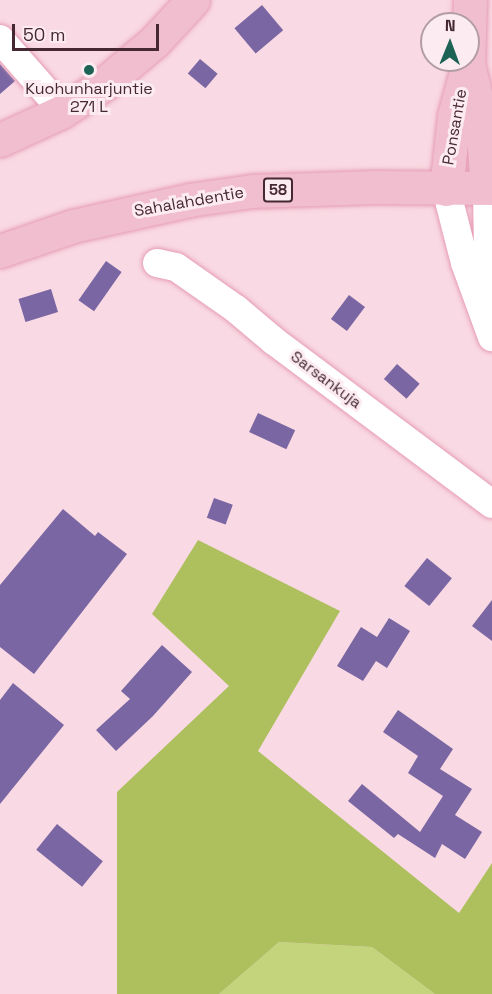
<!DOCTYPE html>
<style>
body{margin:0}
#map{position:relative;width:492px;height:994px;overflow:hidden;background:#f9d9e3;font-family:"Space Grotesk",sans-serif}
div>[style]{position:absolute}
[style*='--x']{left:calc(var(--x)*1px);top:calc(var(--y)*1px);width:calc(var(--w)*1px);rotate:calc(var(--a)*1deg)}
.green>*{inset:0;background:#c3d47d}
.forest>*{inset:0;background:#aebf5d}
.building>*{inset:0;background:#7966a2;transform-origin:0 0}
.roads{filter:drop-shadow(0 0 2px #e69cb5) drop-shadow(0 0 2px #e69cb5)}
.minor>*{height:28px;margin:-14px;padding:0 14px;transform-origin:14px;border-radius:14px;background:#fff}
.major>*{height:33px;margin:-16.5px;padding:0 16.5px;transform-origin:16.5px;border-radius:16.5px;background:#f1becf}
.dots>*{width:16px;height:16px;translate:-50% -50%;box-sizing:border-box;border:3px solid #fcebf0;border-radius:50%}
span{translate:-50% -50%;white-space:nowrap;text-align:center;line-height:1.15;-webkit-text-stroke:6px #fcebf0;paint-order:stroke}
.shield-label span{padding:2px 4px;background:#fcebf0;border:2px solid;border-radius:4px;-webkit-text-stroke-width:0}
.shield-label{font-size:15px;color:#462832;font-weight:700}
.poi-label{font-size:16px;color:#462832}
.street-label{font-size:16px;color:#462832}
.north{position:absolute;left:420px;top:12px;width:60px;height:60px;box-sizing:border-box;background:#fcebf0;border:2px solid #b39da4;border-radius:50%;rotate:1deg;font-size:16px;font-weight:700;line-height:24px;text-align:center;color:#462832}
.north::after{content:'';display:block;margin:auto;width:21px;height:27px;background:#1c6255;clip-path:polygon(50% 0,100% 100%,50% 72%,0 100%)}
.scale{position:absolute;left:12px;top:24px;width:147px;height:27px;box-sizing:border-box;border:3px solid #462832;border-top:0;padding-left:8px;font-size:18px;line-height:21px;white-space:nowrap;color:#462832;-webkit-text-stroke:4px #fcebf0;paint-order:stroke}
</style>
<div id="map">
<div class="green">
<div style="clip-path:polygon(279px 942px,372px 947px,435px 994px,219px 994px)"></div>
</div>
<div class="forest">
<div style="clip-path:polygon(198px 540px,340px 611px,258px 751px,459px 913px,492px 863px,492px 994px,435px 994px,372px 947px,279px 942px,219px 994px,117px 994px,117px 792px,229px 686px,152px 614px)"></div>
</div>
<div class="building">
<div style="left:262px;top:5px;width:33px;height:36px;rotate:50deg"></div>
<div style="left:200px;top:59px;width:23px;height:19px;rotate:40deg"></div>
<div style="clip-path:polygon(0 64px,15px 81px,0 94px)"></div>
<div style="left:106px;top:261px;width:19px;height:48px;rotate:35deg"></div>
<div style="left:51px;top:289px;width:24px;height:34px;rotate:73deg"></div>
<div style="left:349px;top:295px;width:20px;height:30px;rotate:37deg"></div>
<div style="left:397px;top:364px;width:30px;height:20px;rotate:41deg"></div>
<div style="left:258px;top:413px;width:41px;height:21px;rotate:25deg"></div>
<div style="left:214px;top:498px;width:20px;height:21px;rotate:20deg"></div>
<div style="clip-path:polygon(63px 509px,95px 536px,98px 532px,127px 554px,34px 674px,0 647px,0 585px)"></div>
<div style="left:427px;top:558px;width:32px;height:36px;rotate:39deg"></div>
<div style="clip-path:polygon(492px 600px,492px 641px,472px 626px)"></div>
<div style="clip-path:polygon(389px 618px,410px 631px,387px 668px,376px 661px,363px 681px,337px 666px,361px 627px,377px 637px)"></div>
<div style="clip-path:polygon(162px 645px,192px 672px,153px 716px,116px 751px,96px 730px,130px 699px,121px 691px)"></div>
<div style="clip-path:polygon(13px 683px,64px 725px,0 804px,0 700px)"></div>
<div style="clip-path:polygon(398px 710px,453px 749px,440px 769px,472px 789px,455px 815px,482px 832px,465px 859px,442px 844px,435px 858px,398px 834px,394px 838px,348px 801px,362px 784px,420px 832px,443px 796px,408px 773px,418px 756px,383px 732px)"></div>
<div style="left:57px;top:824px;width:59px;height:33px;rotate:39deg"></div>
</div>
<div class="roads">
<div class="minor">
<div style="--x:0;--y:39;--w:85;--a:48.8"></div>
<div style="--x:56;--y:103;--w:10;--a:61"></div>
<div style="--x:487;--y:188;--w:121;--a:89.1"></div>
<div style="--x:446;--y:189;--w:76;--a:75.6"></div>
<div style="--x:465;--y:263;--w:79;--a:70"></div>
<div style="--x:157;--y:263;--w:19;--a:12"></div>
<div style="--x:176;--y:267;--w:73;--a:35"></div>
<div style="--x:236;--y:309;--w:50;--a:40.1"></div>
<div style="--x:274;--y:341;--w:272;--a:36.8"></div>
</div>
<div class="major">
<div style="--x:469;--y:68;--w:56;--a:76.5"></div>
<div style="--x:482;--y:122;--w:66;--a:85.7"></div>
<div style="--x:0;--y:140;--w:67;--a:-24.7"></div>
<div style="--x:61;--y:112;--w:51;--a:-33.1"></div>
<div style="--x:104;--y:84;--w:65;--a:-40"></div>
<div style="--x:154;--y:42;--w:57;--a:-47.1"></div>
<div style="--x:446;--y:189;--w:73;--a:-83.7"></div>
<div style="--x:454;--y:116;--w:53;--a:-74.6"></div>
<div style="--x:468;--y:65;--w:65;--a:-88.2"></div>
<div style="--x:0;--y:251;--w:77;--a:-18.9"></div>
<div style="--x:73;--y:226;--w:119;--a:-12.6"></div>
<div style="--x:189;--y:200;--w:64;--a:-8.1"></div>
<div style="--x:252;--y:191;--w:122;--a:-1.9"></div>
<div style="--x:374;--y:187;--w:118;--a:0.5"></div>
</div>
</div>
<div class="dots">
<div style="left:89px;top:70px;background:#1c6255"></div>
</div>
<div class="shield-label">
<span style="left:278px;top:190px">58</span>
</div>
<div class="poi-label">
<span style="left:89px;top:98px">Kuohunharjuntie<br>271 L</span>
</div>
<div class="street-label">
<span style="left:455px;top:127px;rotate:-80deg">Ponsantie</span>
<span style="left:189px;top:202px;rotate:-10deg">Sahalahdentie</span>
<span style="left:326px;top:380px;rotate:37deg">Sarsankuja</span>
</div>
<div class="north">N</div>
<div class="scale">50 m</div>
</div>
